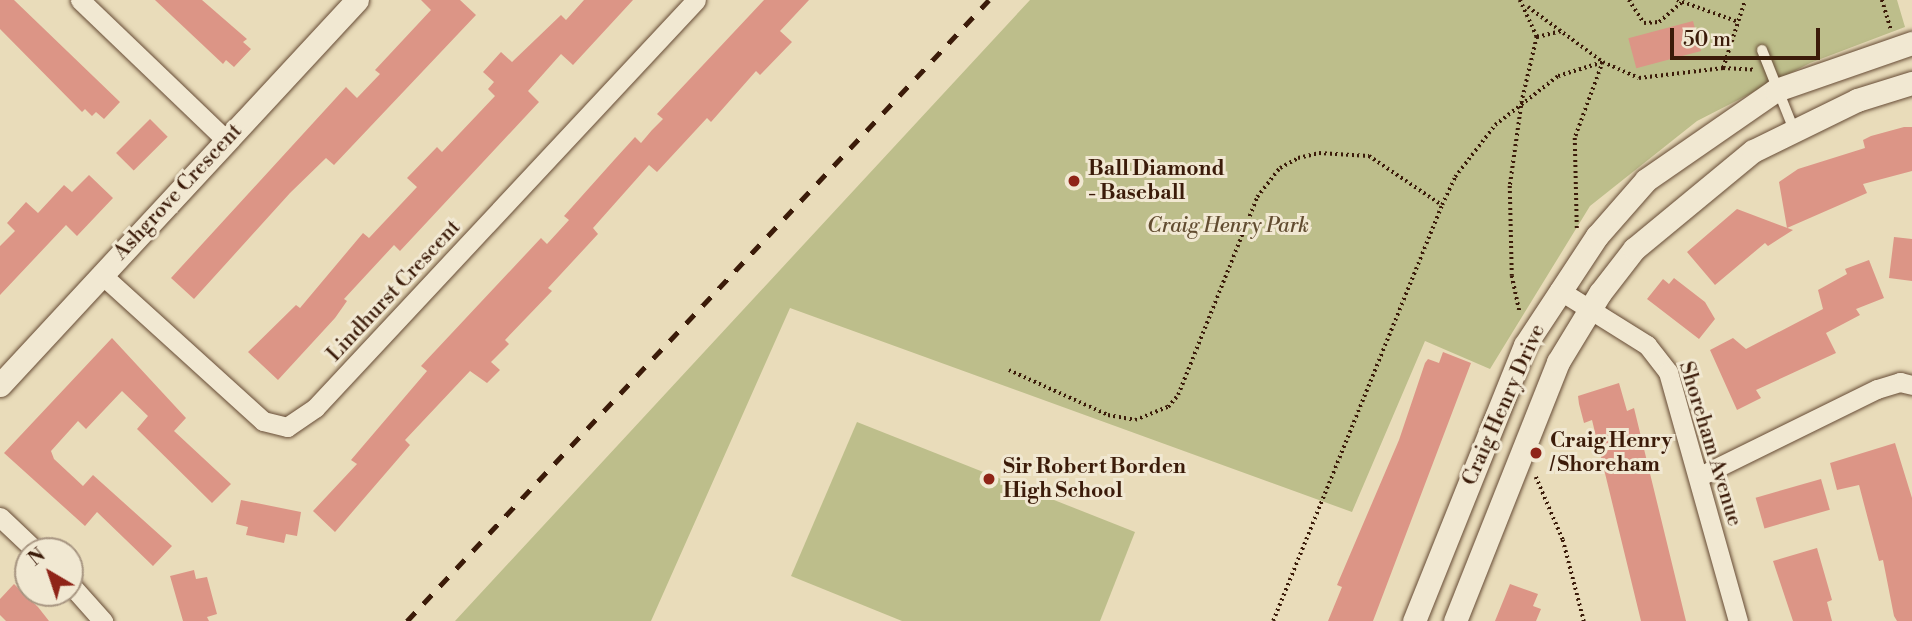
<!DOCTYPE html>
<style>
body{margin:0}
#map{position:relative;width:1912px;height:621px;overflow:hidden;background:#e9dcba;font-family:"Libre Bodoni",serif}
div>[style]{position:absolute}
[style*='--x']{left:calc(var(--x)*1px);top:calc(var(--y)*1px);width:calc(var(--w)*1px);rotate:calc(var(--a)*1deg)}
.green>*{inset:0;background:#bdbe8b}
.building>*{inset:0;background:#dc9586;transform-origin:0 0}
.path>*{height:3.5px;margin-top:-1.75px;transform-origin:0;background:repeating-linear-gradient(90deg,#3b1b09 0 2px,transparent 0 5.5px)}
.roads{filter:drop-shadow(0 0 2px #664b35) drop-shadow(0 0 2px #664b35)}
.service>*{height:10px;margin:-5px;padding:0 5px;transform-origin:5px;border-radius:5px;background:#f1e8d2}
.minor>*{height:19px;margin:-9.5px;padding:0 9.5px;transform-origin:9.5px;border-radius:9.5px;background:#f1e8d2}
.tertiary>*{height:23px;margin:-11.5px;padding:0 11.5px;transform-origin:11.5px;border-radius:11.5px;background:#f1e8d2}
.rail>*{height:5px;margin-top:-2.5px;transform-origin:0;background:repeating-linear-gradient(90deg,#3b1b09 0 12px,transparent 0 24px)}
.dots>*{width:19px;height:19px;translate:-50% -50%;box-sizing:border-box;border:4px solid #f1e8d2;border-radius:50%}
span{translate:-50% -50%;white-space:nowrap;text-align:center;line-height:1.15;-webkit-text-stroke:6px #f1e8d2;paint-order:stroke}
.poi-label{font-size:21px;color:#3b1b09;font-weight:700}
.left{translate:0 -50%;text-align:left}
.street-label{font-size:21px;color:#3b1b09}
.park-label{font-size:21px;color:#624c30;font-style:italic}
.north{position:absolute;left:14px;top:537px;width:70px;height:70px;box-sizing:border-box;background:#f1e8d2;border:2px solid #a89682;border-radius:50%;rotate:321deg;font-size:19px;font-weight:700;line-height:28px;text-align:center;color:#3b1b09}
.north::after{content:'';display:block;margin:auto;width:24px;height:32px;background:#8f2418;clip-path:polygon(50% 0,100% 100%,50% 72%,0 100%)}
.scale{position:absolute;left:1670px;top:28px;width:150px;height:32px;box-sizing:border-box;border:4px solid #3b1b09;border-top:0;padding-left:9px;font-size:21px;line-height:24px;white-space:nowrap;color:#3b1b09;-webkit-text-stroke:5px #f1e8d2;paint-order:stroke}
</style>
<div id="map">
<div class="green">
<div style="clip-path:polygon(1030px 0,1897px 0,1905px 27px,1810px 63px,1697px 121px,1590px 206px,1490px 369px,1425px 341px,1352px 512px,790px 308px,651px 621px,455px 621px)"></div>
<div style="clip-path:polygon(857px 422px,1135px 532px,1100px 621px,902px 621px,791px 576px)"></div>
</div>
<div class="building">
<div style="clip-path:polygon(0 0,14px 0,120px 102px,104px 119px,96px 112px,92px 116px,85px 109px,82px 112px,0 29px)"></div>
<div style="clip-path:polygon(155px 0,202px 0,247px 39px,243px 42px,251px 49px,234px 67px,226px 60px,223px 64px)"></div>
<div style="clip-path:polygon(421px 0,460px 0,476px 15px,334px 165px,326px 158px,290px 193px,194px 299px,171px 278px,346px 87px,357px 98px,380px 74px,375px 70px,431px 10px)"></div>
<div style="clip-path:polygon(584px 0,633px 0,573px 65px,561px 54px,528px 91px,539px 102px,400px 251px,394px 245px,344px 299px,347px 301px,335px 318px,278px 380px,248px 352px,296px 305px,300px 308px,363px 233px,369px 238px,417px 187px,407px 178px,437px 147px,442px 152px,495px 96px,488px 89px,494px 82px,483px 72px,501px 52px,512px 62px,561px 15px,566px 20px)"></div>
<div style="clip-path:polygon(764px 0,809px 0,780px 31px,792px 42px,760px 75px,756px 71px,711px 122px,707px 118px,657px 172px,649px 165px,593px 228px,598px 234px,548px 288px,552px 291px,505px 340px,509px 344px,491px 362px,500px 370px,487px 383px,470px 371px,405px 440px,410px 445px,335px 532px,313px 511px,357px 464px,351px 460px,427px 371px,421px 366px,541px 238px,547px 244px,569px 220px,564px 216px,615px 159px,635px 137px,641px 143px,652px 130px,663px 119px,657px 114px)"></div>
<div style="left:1693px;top:21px;width:31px;height:67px;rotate:75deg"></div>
<div style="left:150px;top:119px;width:25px;height:48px;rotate:45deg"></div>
<div style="clip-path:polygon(1904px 127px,1912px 127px,1912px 171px,1863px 184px,1867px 193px,1787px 228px,1779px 182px,1798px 169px,1865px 148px,1863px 140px,1871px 136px)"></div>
<div style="clip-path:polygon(89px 175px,113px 198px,77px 236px,66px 225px,0 295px,0 246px,15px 231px,7px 223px,26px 202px,38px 213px,64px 185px,72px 192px)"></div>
<div style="clip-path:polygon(1737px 209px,1793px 230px,1768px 246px,1765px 243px,1715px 285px,1687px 252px)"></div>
<div style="clip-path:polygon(1894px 237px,1912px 239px,1912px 281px,1889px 278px)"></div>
<div style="clip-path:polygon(1869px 260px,1884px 298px,1856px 309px,1860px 315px,1826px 333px,1836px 353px,1756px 390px,1761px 398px,1737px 410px,1710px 350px,1733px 338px,1746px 349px,1823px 309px,1818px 290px,1847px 274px,1845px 269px)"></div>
<div style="clip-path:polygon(1674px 278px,1705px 302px,1715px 319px,1699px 339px,1647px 299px,1663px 279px,1669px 284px)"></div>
<div style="clip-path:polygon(112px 338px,186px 418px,174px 431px,231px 484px,212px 503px,137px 429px,148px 416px,122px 391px,86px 429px,78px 421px,51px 451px,54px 459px,83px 486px,93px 475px,172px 546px,153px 566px,97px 512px,85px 526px,4px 453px)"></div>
<div style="clip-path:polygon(1443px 352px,1471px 363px,1373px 621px,1328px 621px,1342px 587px,1337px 585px,1399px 440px,1425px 363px,1428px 359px,1439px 363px)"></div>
<div style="clip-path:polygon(1619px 383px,1627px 411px,1634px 408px,1686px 621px,1641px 621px,1592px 420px,1584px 423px,1579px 404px,1578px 396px)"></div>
<div style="clip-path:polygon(1895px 443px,1912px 498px,1912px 621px,1897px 621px,1894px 616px,1883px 560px,1879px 561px,1859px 485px,1837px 490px,1830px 463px)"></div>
<div style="left:1821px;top:479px;width:32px;height:68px;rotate:74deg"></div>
<div style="clip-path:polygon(241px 500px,301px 512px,297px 536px,286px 534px,284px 543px,246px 535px,248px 527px,236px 524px)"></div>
<div style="clip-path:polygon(1817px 548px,1832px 600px,1827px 602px,1832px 621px,1793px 621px,1773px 561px)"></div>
<div style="clip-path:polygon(194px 570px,196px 579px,207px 577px,217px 614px,207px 617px,209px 621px,183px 621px,170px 576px)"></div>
<div style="clip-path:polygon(14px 584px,38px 607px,49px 621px,6px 621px,0 615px,0 599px)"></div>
<div style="clip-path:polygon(1510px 584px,1538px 594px,1533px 606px,1541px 609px,1536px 621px,1495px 621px)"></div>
</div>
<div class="path">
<div style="--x:1520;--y:0;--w:41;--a:65.3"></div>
<div style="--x:1537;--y:37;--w:66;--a:103.2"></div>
<div style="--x:1522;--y:101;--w:86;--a:98"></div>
<div style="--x:1510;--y:186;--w:90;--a:88.7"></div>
<div style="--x:1512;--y:276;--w:38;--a:78"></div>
<div style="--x:1629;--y:0;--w:27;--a:57"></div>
<div style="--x:1644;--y:23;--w:15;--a:-4"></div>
<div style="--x:1659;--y:22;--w:30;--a:-41"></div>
<div style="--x:1677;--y:0;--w:63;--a:19.6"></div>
<div style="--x:1882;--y:0;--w:31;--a:73"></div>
<div style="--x:1528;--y:7;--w:93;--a:36.3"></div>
<div style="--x:1603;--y:62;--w:81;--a:110.2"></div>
<div style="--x:1575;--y:138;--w:91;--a:88.7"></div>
<div style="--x:1537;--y:37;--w:25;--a:-14"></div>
<div style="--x:1723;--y:68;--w:71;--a:-72.1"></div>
<div style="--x:1009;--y:370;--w:109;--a:24.4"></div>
<div style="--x:1108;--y:415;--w:27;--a:10"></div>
<div style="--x:1135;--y:420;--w:35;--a:-22"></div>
<div style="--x:1168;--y:407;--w:16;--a:-50"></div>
<div style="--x:1178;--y:395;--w:213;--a:-68.2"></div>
<div style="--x:1257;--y:197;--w:37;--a:-52"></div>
<div style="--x:1280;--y:168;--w:21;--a:-29"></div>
<div style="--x:1298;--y:158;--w:22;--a:-13"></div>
<div style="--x:1319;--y:153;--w:50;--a:3.4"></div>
<div style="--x:1369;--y:156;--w:88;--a:33.9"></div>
<div style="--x:1536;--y:477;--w:69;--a:66.8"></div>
<div style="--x:1563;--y:540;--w:84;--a:75.5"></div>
<div style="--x:1273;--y:621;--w:449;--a:-67.9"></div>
<div style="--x:1442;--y:205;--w:31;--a:-65"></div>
<div style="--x:1455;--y:177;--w:66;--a:-52.4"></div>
<div style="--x:1495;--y:125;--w:80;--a:-37.9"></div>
<div style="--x:1558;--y:76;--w:47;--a:-17.3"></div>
<div style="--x:1603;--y:62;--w:39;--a:24"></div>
<div style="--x:1639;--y:78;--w:85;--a:-6.8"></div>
<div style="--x:1723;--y:68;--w:33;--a:3"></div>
</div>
<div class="roads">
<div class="service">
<div style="--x:1762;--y:50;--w:86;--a:68.2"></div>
</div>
<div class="minor">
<div style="--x:80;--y:0;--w:202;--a:43.8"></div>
<div style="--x:101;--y:274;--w:219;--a:42.2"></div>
<div style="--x:263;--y:421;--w:25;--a:14"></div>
<div style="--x:287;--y:427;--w:34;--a:-34"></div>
<div style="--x:315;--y:408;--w:558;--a:-46.96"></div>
<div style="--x:1559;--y:290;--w:104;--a:32"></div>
<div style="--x:1647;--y:345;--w:34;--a:52"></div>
<div style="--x:1668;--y:372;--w:259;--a:74.3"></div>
<div style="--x:1700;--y:476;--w:197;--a:-26.2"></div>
<div style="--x:1877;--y:389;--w:24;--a:-17"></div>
<div style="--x:1900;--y:382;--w:12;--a:14"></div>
<div style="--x:0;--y:517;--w:50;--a:43.4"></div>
<div style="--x:70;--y:584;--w:50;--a:48.3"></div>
</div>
<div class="tertiary">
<div style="--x:0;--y:385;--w:525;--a:-47.16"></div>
<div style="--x:1414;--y:621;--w:297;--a:-68.1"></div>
<div style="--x:1525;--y:345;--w:131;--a:-56.6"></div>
<div style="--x:1597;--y:236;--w:74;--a:-48.8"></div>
<div style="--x:1646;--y:180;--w:158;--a:-34.7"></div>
<div style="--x:1776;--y:90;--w:144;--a:-19.1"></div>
<div style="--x:1455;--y:621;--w:279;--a:-68.3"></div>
<div style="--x:1558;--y:362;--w:81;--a:-58.7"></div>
<div style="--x:1600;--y:293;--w:56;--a:-52.3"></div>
<div style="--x:1634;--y:249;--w:154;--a:-39.5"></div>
<div style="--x:1753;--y:151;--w:116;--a:-26.1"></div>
<div style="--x:1857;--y:100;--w:58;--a:-17.2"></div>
</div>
</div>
<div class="rail">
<div style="--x:407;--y:621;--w:851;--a:-46.86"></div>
</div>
<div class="dots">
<div style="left:1074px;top:181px;background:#8f2418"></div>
<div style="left:1536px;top:453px;background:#8f2418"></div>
<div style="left:989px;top:479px;background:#8f2418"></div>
</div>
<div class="poi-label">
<span class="left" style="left:1088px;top:181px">Ball Diamond<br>- Baseball</span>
<span class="left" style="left:1550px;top:453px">Craig Henry<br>/ Shoreham</span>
<span class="left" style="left:1003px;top:479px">Sir Robert Borden<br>High School</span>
</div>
<div class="street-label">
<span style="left:178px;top:192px;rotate:-47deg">Ashgrove Crescent</span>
<span style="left:394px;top:291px;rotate:-47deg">Lindhurst Crescent</span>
<span style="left:1504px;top:405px;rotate:-66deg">Craig Henry Drive</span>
<span style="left:1710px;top:444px;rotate:73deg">Shoreham Avenue</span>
</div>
<div class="park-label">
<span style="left:1228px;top:226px">Craig Henry Park</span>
</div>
<div class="north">N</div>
<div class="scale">50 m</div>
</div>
